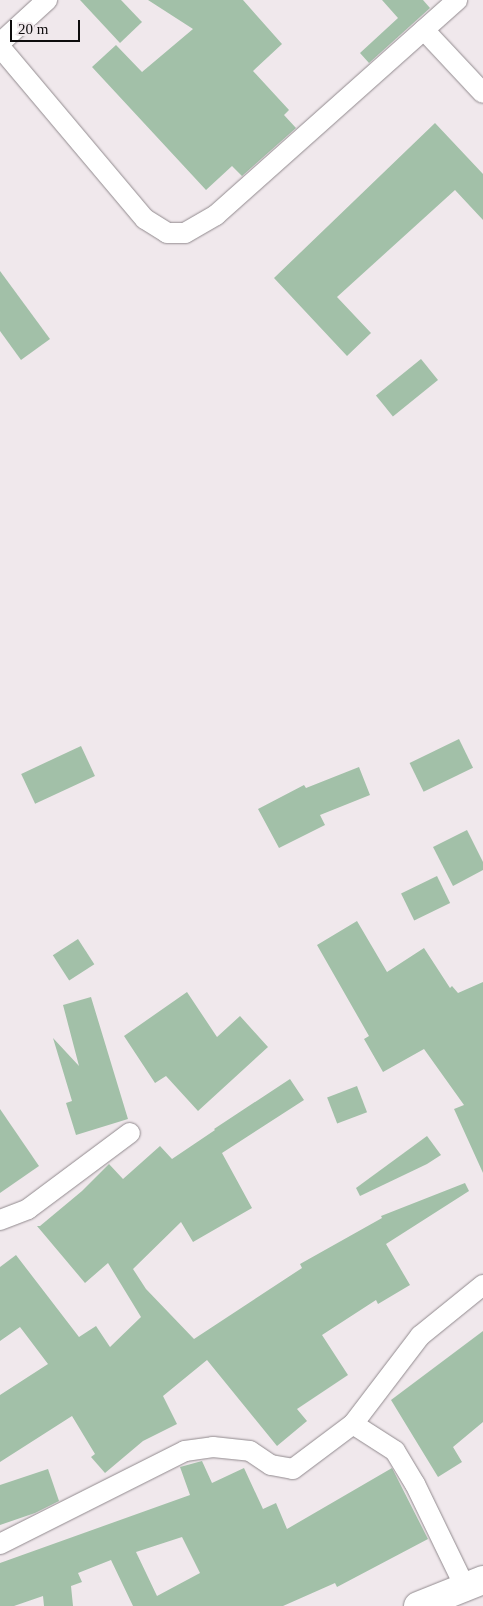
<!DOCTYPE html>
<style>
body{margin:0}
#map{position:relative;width:483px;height:1606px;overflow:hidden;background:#f0e8ec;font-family:Georgia,serif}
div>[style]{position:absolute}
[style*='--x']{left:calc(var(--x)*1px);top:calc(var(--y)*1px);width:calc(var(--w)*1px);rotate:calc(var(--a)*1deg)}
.building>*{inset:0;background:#a2c0a8;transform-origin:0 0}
.roads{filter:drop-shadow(0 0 1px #918a8e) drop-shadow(0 0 1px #918a8e)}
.minor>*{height:20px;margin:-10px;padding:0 10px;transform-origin:10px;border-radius:10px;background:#fff}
.secondary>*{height:28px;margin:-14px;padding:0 14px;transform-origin:14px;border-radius:14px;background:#fff}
span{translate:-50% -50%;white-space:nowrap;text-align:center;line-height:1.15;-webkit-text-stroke:4px #f0e8ec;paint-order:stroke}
.scale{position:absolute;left:10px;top:20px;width:70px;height:22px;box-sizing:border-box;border:2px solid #0e0c0d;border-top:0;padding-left:6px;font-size:15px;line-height:18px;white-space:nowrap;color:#0e0c0d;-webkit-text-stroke:4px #f0e8ec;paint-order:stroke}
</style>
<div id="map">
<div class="building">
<div style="clip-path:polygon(80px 0,121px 0,142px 22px,120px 43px)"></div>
<div style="clip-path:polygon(148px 0,243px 0,282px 44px,253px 71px,289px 110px,284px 115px,296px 128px,242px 176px,232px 166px,206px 190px,92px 67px,116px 45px,142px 72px,193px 29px)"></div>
<div style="clip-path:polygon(382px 0,423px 0,430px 8px,369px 63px,360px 53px,398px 18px)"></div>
<div style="clip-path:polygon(435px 123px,483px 174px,483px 220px,455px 190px,337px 297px,371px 333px,347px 356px,274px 278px)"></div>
<div style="clip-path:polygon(0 271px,50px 339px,21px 360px,0 331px)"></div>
<div style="left:421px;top:359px;width:27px;height:58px;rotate:51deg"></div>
<div style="left:459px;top:739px;width:32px;height:55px;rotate:64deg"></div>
<div style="left:81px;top:746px;width:33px;height:66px;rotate:65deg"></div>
<div style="clip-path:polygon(359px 767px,370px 795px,320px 815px,325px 825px,279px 848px,258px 809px,304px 785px,306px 788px)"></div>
<div style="clip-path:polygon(467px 830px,483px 862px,483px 870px,453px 886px,433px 847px)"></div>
<div style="left:437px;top:876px;width:30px;height:40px;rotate:64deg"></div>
<div style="clip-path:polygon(357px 921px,387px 972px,424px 948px,450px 988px,452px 986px,458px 993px,483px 982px,483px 1173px,454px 1109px,464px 1105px,424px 1049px,383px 1072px,364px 1039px,369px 1036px,317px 945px)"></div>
<div style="left:78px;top:939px;width:30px;height:30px;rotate:57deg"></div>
<div style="clip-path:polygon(187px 992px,217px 1037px,240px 1016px,268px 1047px,198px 1111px,166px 1076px,155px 1083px,124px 1036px)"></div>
<div style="clip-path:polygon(91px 997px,128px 1119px,76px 1135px,66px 1103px,72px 1101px,53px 1038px,79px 1066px,63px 1005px)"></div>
<div style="clip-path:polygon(290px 1079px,304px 1100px,222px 1153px,252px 1208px,193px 1242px,181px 1222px,133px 1269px,146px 1289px,194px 1339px,302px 1268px,300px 1264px,382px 1218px,381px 1216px,465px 1183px,469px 1191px,386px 1244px,410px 1285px,378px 1304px,376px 1300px,322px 1335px,348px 1375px,297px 1409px,307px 1421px,277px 1446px,207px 1360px,163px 1396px,177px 1424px,143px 1441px,105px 1473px,91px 1457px,95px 1454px,72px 1416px,0 1462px,0 1395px,48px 1364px,20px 1327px,0 1341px,0 1267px,16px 1255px,79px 1337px,96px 1326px,110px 1347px,141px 1317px,108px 1263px,85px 1283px,37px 1226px,40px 1226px,82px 1191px,109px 1164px,123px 1179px,160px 1146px,172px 1159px,215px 1130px,214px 1129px)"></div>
<div style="left:357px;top:1086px;width:28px;height:32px;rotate:69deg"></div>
<div style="clip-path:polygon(0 1109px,39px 1166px,0 1193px)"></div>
<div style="clip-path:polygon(427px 1136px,441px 1155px,427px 1164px,360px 1196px,356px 1188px)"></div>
<div style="clip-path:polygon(483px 1331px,483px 1422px,453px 1447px,462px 1462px,438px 1477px,391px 1400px)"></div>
<div style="clip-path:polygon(evenodd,202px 1461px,212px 1483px,244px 1468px,263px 1509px,276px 1503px,287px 1529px,392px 1468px,428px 1539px,337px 1587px,335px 1583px,283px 1606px,133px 1606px,111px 1560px,78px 1573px,82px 1582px,71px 1586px,73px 1606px,44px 1606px,43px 1596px,14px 1606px,0 1606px,0 1563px,190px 1495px,180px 1467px,202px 1461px,182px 1537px,200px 1573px,157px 1596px,136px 1552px,182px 1537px)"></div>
<div style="clip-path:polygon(48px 1469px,59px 1501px,35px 1513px,0 1525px,0 1485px)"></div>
</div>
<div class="roads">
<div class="minor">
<div style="--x:424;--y:30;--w:86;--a:46.9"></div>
<div style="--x:0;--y:43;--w:64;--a:-42.5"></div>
<div style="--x:0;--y:47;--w:225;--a:49.9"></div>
<div style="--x:145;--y:219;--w:26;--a:32"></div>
<div style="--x:167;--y:233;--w:18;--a:0"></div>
<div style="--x:185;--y:233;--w:36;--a:-30"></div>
<div style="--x:216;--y:215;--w:323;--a:-41.7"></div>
<div style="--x:0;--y:1220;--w:30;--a:-21"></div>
<div style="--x:28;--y:1209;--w:127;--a:-36.7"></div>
<div style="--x:353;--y:1424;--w:111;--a:-52.7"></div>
<div style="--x:420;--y:1336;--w:81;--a:-39"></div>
<div style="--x:0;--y:1544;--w:207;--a:-26.7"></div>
<div style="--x:185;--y:1451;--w:28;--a:-8"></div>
<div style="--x:213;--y:1447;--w:37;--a:6"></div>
<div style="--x:250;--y:1451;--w:25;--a:34"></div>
<div style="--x:271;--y:1465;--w:22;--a:10"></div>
<div style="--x:293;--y:1469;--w:75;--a:-36.9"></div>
<div style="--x:353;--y:1424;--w:50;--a:32.7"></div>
<div style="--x:395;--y:1451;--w:39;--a:59"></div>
<div style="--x:415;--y:1484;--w:114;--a:64.1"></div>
</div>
<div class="secondary">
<div style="--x:418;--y:1606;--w:70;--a:-21.8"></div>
</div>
</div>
<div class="scale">20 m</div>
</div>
